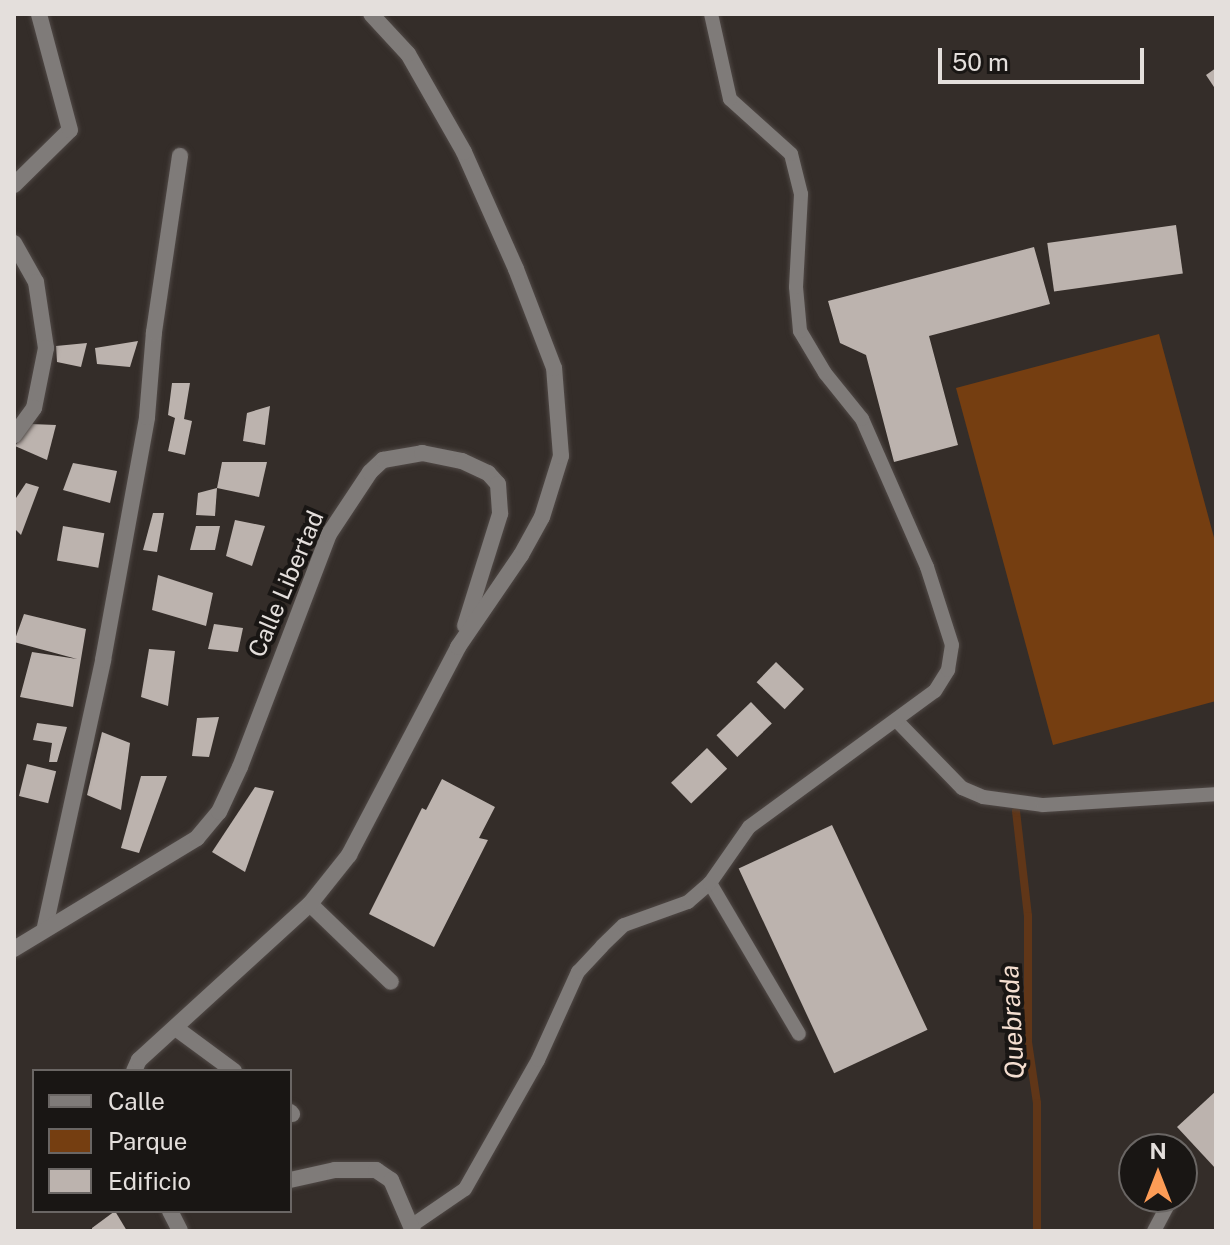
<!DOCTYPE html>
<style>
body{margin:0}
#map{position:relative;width:1230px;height:1245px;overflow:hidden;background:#342d29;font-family:"Public Sans",sans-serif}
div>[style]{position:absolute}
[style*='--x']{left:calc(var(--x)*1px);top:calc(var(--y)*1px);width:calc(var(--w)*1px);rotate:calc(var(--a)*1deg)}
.green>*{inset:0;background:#753e11}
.stream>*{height:8px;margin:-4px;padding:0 4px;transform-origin:4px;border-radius:4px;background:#603618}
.building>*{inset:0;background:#bcb3ae;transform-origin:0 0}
.roads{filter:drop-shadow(0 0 2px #504946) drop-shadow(0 0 2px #504946)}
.service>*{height:14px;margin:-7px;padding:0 7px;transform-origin:7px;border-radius:7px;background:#7f7b79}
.minor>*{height:16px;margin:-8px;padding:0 8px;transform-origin:8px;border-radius:8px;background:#7f7b79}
span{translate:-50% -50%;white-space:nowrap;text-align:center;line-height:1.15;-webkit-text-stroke:8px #191614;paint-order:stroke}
.street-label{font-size:24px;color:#e4dfdc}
.water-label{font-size:26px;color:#f4ded0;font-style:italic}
.frame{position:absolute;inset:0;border:16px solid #e4dfdc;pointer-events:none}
.legend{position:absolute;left:32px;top:1069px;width:260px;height:144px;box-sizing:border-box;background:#191614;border:2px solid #6a6664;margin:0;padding:10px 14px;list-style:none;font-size:24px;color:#e4dfdc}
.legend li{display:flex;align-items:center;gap:16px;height:40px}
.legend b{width:40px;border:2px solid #6a6664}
.north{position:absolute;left:1118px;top:1133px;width:80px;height:80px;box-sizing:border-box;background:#191614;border:2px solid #6a6664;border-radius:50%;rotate:0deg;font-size:22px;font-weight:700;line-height:32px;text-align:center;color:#e4dfdc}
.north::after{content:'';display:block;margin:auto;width:28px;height:36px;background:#fd9c56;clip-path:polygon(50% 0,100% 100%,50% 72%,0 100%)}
.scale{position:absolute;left:938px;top:48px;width:206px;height:36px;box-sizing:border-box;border:4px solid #e4dfdc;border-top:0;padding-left:10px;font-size:24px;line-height:28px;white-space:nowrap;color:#e4dfdc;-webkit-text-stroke:6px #191614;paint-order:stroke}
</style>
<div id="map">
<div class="green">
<div style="clip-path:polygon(1159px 334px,1216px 545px,1216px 701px,1053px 745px,956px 388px)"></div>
</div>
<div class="stream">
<div style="--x:1016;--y:811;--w:106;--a:83.5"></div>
<div style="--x:1028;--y:916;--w:126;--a:90"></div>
<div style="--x:1028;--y:1042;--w:62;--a:81.6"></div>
<div style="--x:1037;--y:1103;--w:128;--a:90"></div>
</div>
<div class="building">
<div style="clip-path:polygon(1216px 68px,1216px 90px,1206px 75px)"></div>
<div style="left:1176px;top:225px;width:49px;height:130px;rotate:82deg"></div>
<div style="clip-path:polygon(1034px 247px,1050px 304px,929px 336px,958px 445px,894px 462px,866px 355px,840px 343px,828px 301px)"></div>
<div style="clip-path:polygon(138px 341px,130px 367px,97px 364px,95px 348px)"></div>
<div style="clip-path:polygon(87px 343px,81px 367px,57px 362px,56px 346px)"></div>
<div style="clip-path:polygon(172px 383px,190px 383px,184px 419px,192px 421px,185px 455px,168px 451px,175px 418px,168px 415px)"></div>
<div style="clip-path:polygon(270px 406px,265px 445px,243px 441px,247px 413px)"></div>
<div style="clip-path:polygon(31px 424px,56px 425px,47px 460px,15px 446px)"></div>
<div style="clip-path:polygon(222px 462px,267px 462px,259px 497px,217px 488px)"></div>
<div style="clip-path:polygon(73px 463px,117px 471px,110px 503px,63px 490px)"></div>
<div style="clip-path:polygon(26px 483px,39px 487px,21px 535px,14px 528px,14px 501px)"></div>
<div style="clip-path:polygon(217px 488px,215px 516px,196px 515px,198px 493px)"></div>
<div style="clip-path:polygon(153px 513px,164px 513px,157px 552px,143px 550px)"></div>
<div style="clip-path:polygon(235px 520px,265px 526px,252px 566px,226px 556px)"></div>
<div style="left:63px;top:526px;width:42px;height:35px;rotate:10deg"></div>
<div style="clip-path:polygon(196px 526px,220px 526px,215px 550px,190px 550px)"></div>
<div style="clip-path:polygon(158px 575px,213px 593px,206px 626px,152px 610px)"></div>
<div style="clip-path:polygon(24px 614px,86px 629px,73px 707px,20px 697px,32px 652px,77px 659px,14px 642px)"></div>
<div style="clip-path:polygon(214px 624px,243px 628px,238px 652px,208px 649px)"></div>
<div style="clip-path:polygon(149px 649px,175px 651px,168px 706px,141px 697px)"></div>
<div style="left:776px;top:662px;width:39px;height:28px;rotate:44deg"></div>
<div style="left:751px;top:702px;width:30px;height:48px;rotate:46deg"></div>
<div style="clip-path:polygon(219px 717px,209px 757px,192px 756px,197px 718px)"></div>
<div style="clip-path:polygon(37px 723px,67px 727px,57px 762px,49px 762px,52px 743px,33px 740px)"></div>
<div style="clip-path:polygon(102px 732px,130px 743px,121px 810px,87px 795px)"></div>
<div style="left:707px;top:748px;width:29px;height:50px;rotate:46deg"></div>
<div style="left:27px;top:764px;width:30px;height:33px;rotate:14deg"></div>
<div style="clip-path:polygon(141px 776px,167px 776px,139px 853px,121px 848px)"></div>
<div style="clip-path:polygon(442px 779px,495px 807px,479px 838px,488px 840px,434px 947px,369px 914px,422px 808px,426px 810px)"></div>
<div style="clip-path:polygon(255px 787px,274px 791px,245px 872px,212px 852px)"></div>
<div style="left:832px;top:825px;width:226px;height:103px;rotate:65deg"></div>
<div style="clip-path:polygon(1216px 1091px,1216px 1169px,1177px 1127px)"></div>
<div style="clip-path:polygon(115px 1211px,127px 1231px,92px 1231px,92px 1228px)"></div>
</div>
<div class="roads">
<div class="service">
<div style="--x:896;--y:720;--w:95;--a:45.9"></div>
<div style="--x:962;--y:788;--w:23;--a:23"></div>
<div style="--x:983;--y:797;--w:61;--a:7.6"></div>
<div style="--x:1043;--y:805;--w:173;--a:-3.6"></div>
<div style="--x:710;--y:883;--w:175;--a:59.5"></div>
<div style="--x:411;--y:1226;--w:65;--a:-34.4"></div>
<div style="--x:465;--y:1189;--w:148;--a:-60.5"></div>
<div style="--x:538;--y:1060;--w:97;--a:-65.6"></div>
<div style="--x:578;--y:972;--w:35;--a:-47"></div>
<div style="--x:602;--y:946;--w:30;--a:-44"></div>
<div style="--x:624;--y:925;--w:68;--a:-19.8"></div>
<div style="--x:688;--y:902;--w:29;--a:-41"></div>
<div style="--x:710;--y:883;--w:68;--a:-55.1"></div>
<div style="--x:749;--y:827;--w:230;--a:-36.2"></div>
<div style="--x:935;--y:691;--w:25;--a:-58"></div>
<div style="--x:948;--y:670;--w:25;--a:-81"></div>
<div style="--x:952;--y:645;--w:82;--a:-107.8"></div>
<div style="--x:927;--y:567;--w:162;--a:-113.7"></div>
<div style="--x:862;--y:419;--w:59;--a:-128.8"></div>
<div style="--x:825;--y:373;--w:49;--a:-120.8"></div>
<div style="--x:800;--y:331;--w:44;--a:-95.2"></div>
<div style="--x:796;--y:287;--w:93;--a:-86.9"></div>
<div style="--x:801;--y:194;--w:41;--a:-104"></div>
<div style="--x:791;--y:154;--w:82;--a:-138"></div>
<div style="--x:730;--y:99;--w:87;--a:-102.6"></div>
<div style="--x:1154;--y:1231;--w:38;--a:-62"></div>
</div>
<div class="minor">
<div style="--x:14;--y:185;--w:78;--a:-44.5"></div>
<div style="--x:70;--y:130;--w:120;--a:-105"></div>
<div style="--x:14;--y:243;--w:45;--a:60.6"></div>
<div style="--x:36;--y:282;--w:67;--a:81.4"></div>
<div style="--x:46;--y:348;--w:61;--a:101.3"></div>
<div style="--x:34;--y:408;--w:34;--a:126"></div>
<div style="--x:310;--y:904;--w:112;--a:43.9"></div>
<div style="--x:45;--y:927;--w:273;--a:-77.7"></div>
<div style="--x:103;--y:660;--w:247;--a:-79.7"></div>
<div style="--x:147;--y:417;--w:85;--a:-85.3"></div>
<div style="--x:154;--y:332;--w:178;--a:-81.6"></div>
<div style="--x:14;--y:949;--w:214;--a:-31.2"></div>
<div style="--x:197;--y:838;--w:34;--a:-50"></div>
<div style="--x:219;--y:812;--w:50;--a:-65"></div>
<div style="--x:240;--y:767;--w:249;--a:-69.1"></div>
<div style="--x:329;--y:534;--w:74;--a:-56.5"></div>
<div style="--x:370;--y:472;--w:18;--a:-43"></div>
<div style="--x:383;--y:460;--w:40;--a:-10"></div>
<div style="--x:422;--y:453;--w:41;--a:11.3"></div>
<div style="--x:462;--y:461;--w:29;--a:25"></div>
<div style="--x:488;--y:473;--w:15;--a:48"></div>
<div style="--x:498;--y:484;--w:30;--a:86"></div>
<div style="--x:500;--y:514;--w:117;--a:107.4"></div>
<div style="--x:177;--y:1029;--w:71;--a:36.4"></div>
<div style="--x:134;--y:1071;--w:12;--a:-66"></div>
<div style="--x:139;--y:1060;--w:231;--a:-42.4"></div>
<div style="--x:310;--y:904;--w:63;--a:-51.5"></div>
<div style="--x:349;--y:855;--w:235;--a:-62.3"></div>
<div style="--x:458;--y:647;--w:112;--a:-55.6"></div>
<div style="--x:521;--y:555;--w:43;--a:-61.1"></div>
<div style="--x:542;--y:517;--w:64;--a:-72.7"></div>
<div style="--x:561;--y:456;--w:88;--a:-94.5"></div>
<div style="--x:554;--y:368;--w:106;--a:-111"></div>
<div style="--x:516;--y:269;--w:128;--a:-114"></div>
<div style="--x:464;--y:152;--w:113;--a:-119.7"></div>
<div style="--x:408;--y:54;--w:54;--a:-132.8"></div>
<div style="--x:290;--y:1112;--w:3;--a:45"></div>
<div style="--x:290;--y:1180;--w:46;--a:-12.5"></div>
<div style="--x:335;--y:1170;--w:41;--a:0"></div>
<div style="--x:376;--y:1170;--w:18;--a:34"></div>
<div style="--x:391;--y:1180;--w:56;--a:66.7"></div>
<div style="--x:170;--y:1211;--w:22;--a:63"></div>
</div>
</div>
<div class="street-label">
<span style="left:286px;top:584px;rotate:-67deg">Calle Libertad</span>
</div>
<div class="water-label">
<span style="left:1012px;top:1022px;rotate:-93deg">Quebrada</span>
</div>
<div class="frame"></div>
<ul class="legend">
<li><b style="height:10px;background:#7f7b79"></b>Calle</li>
<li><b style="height:22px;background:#753e11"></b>Parque</li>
<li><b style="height:22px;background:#bcb3ae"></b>Edificio</li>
</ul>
<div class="north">N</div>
<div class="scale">50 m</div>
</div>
